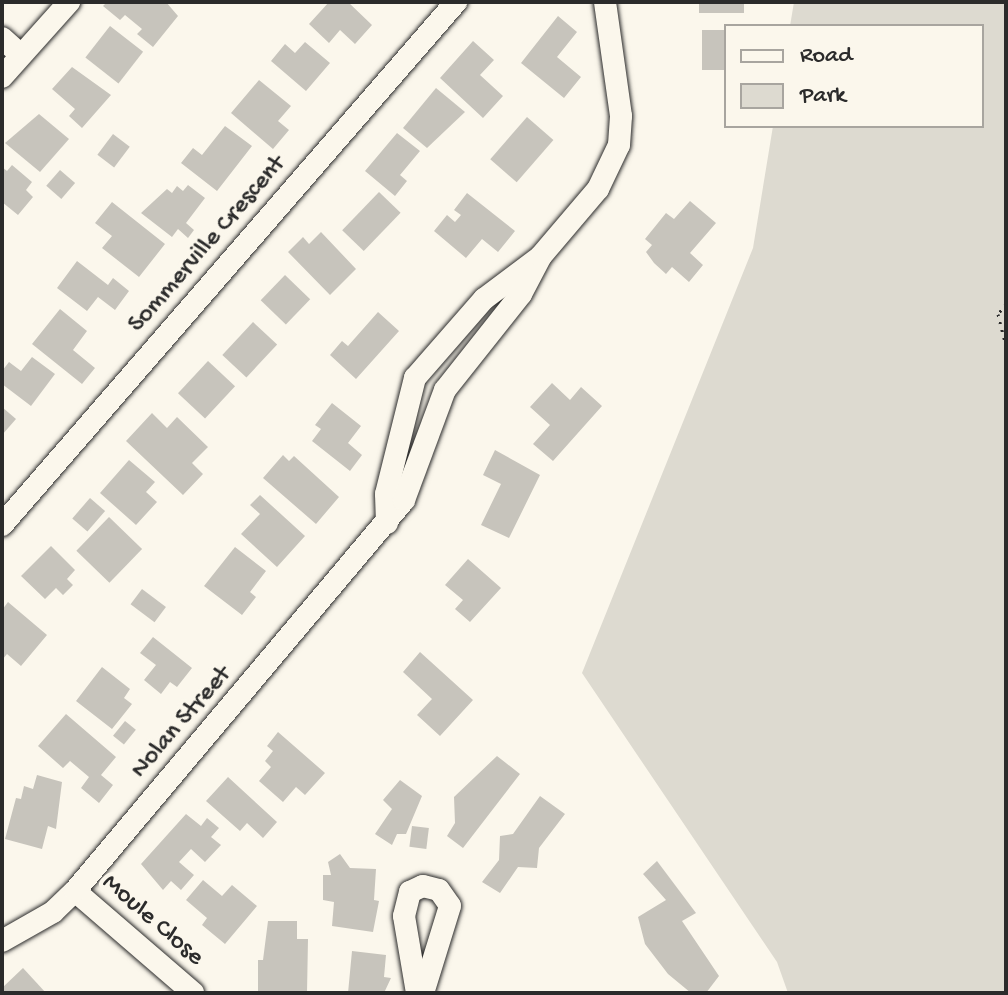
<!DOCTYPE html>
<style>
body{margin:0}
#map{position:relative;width:1008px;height:995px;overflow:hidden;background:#fbf7ec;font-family:"Gochi Hand",sans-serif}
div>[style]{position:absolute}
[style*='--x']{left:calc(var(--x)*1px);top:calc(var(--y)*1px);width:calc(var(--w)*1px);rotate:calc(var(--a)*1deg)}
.green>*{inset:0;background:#dddad0}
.building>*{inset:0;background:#c7c4bc;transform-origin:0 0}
.path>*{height:3px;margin-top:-1.5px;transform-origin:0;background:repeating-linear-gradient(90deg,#2b2b2b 0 2px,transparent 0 8px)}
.roads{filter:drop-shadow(0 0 2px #2b2b2b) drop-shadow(0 0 2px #2b2b2b)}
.minor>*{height:22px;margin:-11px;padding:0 11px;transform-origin:11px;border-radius:11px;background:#fbf7ec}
span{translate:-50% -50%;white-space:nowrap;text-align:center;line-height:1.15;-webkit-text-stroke:8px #fbf7ec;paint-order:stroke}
.street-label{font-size:26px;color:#2b2b2b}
.frame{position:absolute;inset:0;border:4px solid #2b2b2b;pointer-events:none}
.legend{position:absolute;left:724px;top:24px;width:260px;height:104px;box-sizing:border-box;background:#fbf7ec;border:2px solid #a8a59f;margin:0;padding:10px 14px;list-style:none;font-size:24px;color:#2b2b2b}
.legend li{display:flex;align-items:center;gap:16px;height:40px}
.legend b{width:40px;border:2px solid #a8a59f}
</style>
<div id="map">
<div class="green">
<div style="clip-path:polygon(794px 2px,1006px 2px,1006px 993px,788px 993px,777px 962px,582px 673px,753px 248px,773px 126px,982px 126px,982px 26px,790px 26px)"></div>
</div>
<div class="building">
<div style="clip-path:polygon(107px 2px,166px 2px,178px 16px,153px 47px,137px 34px,142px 29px,125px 15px,120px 20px,103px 6px)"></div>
<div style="clip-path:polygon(329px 2px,348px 2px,372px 25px,355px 44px,340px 30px,329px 43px,309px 24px)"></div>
<div style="left:699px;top:2px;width:45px;height:11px"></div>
<div style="clip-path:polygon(558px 16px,577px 32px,557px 57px,581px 77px,564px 98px,521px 63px)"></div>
<div style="left:110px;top:26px;width:42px;height:40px;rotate:38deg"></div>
<div style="left:702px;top:30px;width:24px;height:40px"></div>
<div style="clip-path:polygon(473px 41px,494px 60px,480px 75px,503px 96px,483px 118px,440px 78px)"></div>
<div style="clip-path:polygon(305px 42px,330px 63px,306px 91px,271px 61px,285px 44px,295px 53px)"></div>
<div style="clip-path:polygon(72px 67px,111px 95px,82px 128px,69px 116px,75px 109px,52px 89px)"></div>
<div style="clip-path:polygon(259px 80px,291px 106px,278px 121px,289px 130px,273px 149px,231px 113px)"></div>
<div style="clip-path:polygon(436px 88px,465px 112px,427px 148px,403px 128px)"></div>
<div style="clip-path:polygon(39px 114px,69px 139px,40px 172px,5px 143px)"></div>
<div style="left:527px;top:117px;width:35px;height:56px;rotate:41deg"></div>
<div style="clip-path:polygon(225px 126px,252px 146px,217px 191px,181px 163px,193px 148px,202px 155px)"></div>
<div style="clip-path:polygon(397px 133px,420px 151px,400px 175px,407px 181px,395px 196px,365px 171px)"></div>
<div style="left:113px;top:134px;width:21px;height:26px;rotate:37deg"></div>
<div style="clip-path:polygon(12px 165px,32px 182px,26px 190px,33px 197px,18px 215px,2px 202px,2px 167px,7px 171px)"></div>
<div style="left:60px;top:170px;width:20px;height:21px;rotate:41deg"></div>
<div style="clip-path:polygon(188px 185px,205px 198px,186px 223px,194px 230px,188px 238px,178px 229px,172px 237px,141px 213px,167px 189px,172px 193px,177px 186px,183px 191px)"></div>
<div style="left:379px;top:192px;width:30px;height:53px;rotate:44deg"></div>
<div style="clip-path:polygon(467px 193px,515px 231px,498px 252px,482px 239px,466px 258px,434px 231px,447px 215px,455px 222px,461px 215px,454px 210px)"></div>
<div style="clip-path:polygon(690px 201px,716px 223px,690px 253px,703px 265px,689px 282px,672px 267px,666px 274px,654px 263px,646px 252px,652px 245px,645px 239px,666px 213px,674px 219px)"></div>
<div style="clip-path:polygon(112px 202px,165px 244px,139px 277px,102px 248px,112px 236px,95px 223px)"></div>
<div style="clip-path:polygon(321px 232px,356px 269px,330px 295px,288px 252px,303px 237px,309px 244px)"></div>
<div style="clip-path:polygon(77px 261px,108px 285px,113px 278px,129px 291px,115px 310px,98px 297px,87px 311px,57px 288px)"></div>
<div style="left:285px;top:275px;width:35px;height:35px;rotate:44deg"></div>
<div style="clip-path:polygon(60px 309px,87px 331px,73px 350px,95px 368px,82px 384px,32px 344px)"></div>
<div style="clip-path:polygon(378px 312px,399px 331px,356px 379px,330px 355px,342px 341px,348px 346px)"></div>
<div style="left:253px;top:322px;width:33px;height:45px;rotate:43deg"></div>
<div style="clip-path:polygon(32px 357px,55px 374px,31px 406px,2px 384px,2px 371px,9px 362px,21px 371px)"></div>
<div style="left:208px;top:361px;width:37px;height:44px;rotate:43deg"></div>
<div style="clip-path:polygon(552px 383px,570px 400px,581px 387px,602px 406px,553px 461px,533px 444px,550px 425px,530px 407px)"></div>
<div style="clip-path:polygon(332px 403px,361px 426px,348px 443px,362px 455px,350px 471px,312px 441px,321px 429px,315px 425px)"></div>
<div style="clip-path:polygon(2px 407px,16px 419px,2px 435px)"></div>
<div style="clip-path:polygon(152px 413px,167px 428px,177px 417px,208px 447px,192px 463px,203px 474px,183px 495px,126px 441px)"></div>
<div style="clip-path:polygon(495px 450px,540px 475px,509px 538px,481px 525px,501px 484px,483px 475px)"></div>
<div style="clip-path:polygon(283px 455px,289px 461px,294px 456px,339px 497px,316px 524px,263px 478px)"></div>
<div style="clip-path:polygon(129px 460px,155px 482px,146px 492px,157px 502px,136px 525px,100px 493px)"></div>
<div style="clip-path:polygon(260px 495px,305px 536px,277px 567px,241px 534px,260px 514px,250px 505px)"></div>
<div style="left:90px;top:498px;width:20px;height:27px;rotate:41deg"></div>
<div style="left:109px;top:517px;width:46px;height:47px;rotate:44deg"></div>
<div style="clip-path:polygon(51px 546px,75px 570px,67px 579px,73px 585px,63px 595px,56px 588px,45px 599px,21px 576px)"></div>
<div style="clip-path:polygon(235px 547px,266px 571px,250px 592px,256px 597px,242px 615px,204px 586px)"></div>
<div style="clip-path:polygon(468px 559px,501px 588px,470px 622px,455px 609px,463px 600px,445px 585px)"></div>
<div style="left:142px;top:589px;width:30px;height:19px;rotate:37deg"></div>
<div style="clip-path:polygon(8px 602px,47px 635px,21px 666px,7px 654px,2px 660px,2px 610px)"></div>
<div style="clip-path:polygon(153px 637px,192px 668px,177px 687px,170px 682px,161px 694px,144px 680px,156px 665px,140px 653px)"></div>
<div style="clip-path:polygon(420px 652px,473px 700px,440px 736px,417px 715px,432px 699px,403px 672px)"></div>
<div style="clip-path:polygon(102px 667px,130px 689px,124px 698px,132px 704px,112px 729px,76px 701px)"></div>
<div style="clip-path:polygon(66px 714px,116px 757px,101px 775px,113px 785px,99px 803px,81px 788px,89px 777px,70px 761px,63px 768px,38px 746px)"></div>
<div style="left:125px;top:721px;width:14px;height:19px;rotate:39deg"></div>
<div style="clip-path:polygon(278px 732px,325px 773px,305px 795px,296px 787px,283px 802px,259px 781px,271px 767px,265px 761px,273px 751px,267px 746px)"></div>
<div style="clip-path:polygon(497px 756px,520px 774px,463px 848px,447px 836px,455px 823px,454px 797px)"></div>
<div style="clip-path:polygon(37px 775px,62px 782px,56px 829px,48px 826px,42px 849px,5px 839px,16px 798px,21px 799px,24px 786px,33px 789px)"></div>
<div style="clip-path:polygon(228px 777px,277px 822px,263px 838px,247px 823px,240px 831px,206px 801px)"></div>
<div style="clip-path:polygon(400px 780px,422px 796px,406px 834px,397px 834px,392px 845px,375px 834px,392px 809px,383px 800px)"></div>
<div style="clip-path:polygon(540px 796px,565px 814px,539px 848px,537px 868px,518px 867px,500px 893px,482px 882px,499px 860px,500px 836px,513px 834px)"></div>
<div style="clip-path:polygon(186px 814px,201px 826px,207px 818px,219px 828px,211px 837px,221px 845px,205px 862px,191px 849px,179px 862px,194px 875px,181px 890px,171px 881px,163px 890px,141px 864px)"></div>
<div style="left:412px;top:826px;width:17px;height:21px;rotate:7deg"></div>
<div style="clip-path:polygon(340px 854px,350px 868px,376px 869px,374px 900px,379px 901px,373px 932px,332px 926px,334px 902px,323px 900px,323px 875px,331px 875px,328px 862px)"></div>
<div style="clip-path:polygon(657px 861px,696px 913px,682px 921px,719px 976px,706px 993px,691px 993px,668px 974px,645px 944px,638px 917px,666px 900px,643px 874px)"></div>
<div style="clip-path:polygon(203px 880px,222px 896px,232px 885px,257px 906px,225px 944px,202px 925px,207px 918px,186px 900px)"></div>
<div style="clip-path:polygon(268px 921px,297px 921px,297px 939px,308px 939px,307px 993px,258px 993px,258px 960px,263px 960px)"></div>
<div style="clip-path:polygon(352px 951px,386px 955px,384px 977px,391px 978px,384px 993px,348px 993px)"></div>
<div style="clip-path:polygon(23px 968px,46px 993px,4px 993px,2px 988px)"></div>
</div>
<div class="path">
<div style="--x:1006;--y:304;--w:13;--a:129"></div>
<div style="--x:998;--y:314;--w:32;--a:76"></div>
</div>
<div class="roads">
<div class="minor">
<div style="--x:2;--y:38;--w:25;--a:42"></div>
<div style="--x:2;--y:77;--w:101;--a:-48.2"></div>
<div style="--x:387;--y:523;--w:29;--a:-92"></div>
<div style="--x:386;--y:494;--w:120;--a:-76"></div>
<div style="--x:415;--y:378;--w:105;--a:-48.9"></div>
<div style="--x:484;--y:299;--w:70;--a:-36.9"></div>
<div style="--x:2;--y:525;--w:693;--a:-49.04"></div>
<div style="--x:75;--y:891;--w:156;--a:40.8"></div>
<div style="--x:2;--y:941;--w:59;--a:-29.6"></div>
<div style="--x:53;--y:912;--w:30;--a:-44"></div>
<div style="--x:75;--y:891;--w:511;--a:-49.92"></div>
<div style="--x:404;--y:500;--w:117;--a:-69.6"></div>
<div style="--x:445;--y:390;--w:122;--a:-51.6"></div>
<div style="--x:521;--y:294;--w:43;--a:-62.2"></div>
<div style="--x:541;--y:256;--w:88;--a:-49.6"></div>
<div style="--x:598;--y:189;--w:49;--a:-64.5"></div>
<div style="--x:619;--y:145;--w:29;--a:-86"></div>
<div style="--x:621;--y:116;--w:115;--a:-98"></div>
<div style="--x:417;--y:993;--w:78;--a:-99.6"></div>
<div style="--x:404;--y:916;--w:25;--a:-76"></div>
<div style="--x:410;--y:892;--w:14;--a:-25"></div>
<div style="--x:423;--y:886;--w:16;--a:14"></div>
<div style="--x:439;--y:890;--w:19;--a:55"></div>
<div style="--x:450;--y:906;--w:91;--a:107.2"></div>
</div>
</div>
<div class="street-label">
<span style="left:208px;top:245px;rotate:-49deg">Sommerville Crescent</span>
<span style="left:182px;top:723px;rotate:-49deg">Nolan Street</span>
<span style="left:152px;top:921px;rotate:41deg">Moule Close</span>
</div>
<div class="frame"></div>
<ul class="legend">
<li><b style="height:10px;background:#fbf7ec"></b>Road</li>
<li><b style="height:22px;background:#dddad0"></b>Park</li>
</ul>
</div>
